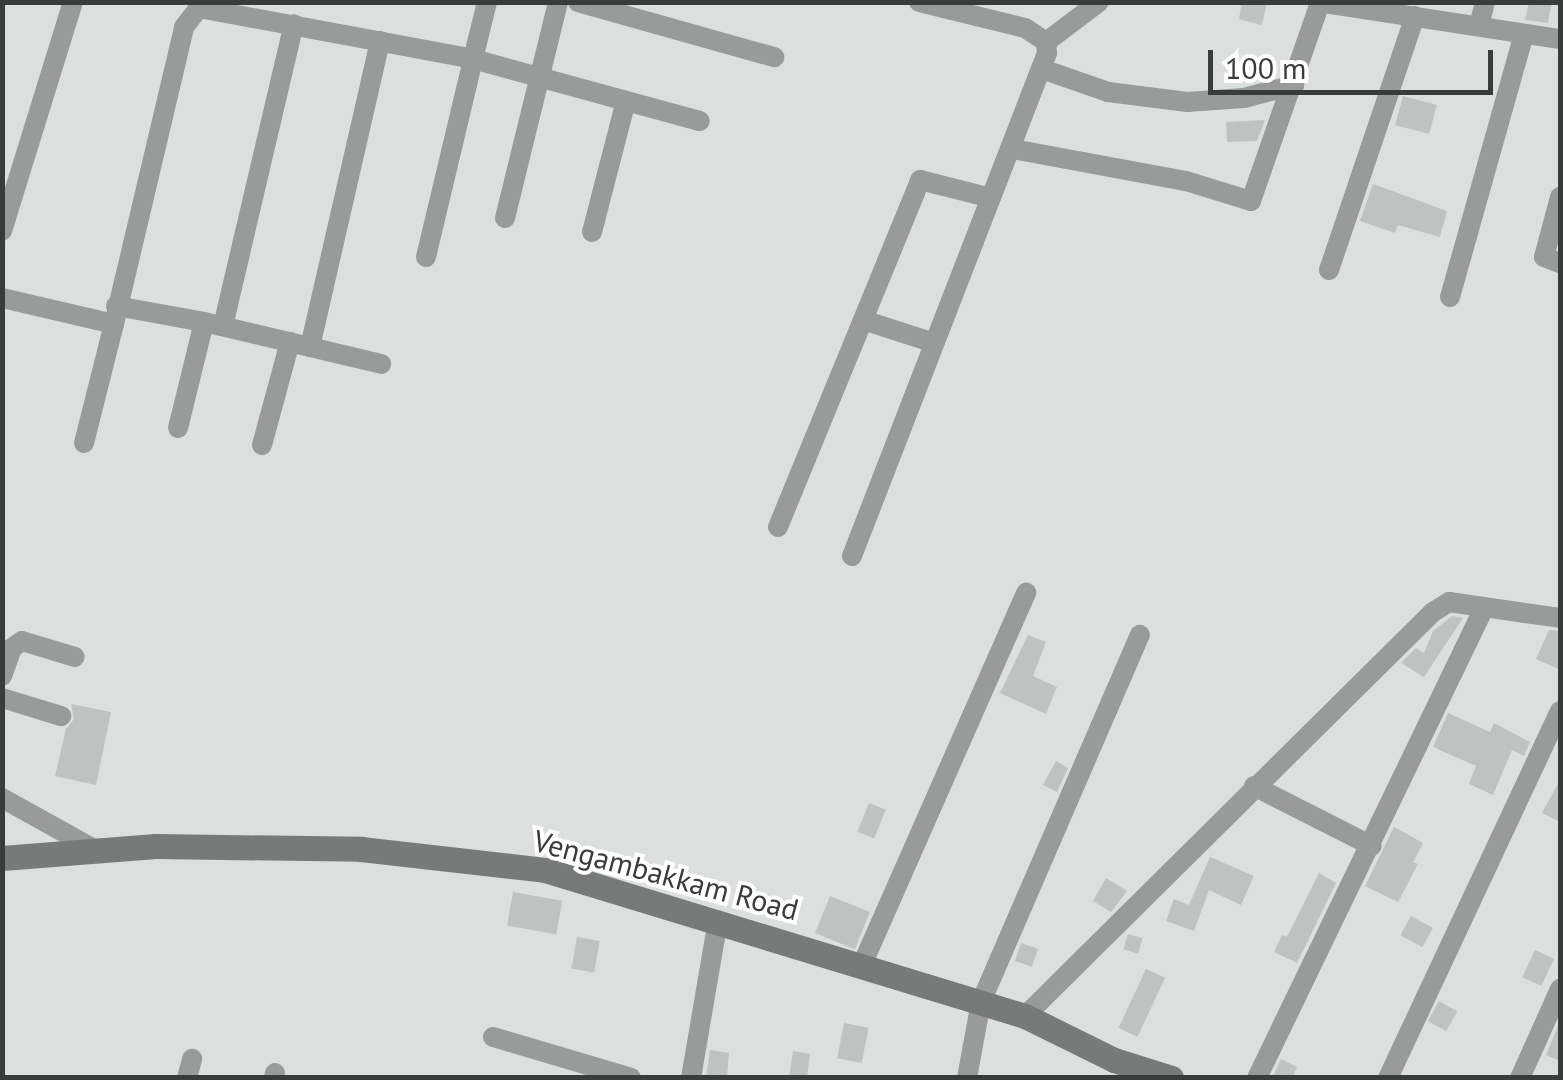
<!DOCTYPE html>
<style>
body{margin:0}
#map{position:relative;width:1563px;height:1080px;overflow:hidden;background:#dbdfde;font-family:"PT Sans",sans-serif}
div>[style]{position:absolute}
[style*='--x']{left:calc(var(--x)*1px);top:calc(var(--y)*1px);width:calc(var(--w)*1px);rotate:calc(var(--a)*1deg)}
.building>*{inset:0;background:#bec2c1;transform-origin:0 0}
.street>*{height:20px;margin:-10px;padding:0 10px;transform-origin:10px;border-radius:10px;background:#999b9a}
.secondary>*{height:25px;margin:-12.5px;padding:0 12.5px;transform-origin:12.5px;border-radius:12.5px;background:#777a79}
span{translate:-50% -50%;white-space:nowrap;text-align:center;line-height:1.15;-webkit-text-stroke:8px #fff;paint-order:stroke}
.street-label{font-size:30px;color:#3a3c3b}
.frame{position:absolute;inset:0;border:5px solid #3a3c3b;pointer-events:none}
.scale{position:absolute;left:1208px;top:50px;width:285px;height:45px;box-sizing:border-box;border:5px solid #3a3c3b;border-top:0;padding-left:12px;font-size:30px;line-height:35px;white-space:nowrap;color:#3a3c3b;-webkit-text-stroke:8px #fff;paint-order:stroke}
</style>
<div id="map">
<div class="building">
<div style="clip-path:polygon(1242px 2px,1267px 2px,1262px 25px,1239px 19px)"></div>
<div style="clip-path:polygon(1529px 2px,1552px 2px,1548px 23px,1525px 20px)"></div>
<div style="left:1403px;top:96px;width:35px;height:30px;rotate:15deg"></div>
<div style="clip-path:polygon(1265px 120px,1257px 141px,1227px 142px,1226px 122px)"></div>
<div style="clip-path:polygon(1373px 184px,1447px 211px,1440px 237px,1398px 225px,1395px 233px,1360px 221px)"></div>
<div style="clip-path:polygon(1452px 616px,1463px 618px,1424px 677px,1401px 663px,1416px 648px,1424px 653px,1433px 631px)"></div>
<div style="clip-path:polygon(1549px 630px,1560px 631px,1560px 670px,1536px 659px)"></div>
<div style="clip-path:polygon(1028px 635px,1046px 642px,1033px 676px,1057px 687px,1046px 714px,1000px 693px)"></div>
<div style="clip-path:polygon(71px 704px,111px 712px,96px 785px,55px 776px,66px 729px,74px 719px)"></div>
<div style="clip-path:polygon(1448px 713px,1490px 732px,1494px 723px,1530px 742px,1524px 756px,1512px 750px,1493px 795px,1469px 784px,1476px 766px,1433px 747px)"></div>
<div style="clip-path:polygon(1056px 761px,1068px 768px,1057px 792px,1043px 785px)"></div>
<div style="clip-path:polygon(1560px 780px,1560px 822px,1542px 813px)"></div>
<div style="left:869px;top:803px;width:18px;height:31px;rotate:22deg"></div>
<div style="clip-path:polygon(1394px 827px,1423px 843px,1413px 862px,1418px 864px,1398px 902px,1365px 886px)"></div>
<div style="clip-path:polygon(1210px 857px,1254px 876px,1241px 905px,1209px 890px,1194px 931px,1166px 921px,1174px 899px,1189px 905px)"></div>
<div style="clip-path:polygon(1319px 873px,1336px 883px,1297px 963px,1274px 952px,1282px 935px,1287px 937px)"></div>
<div style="clip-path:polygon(1106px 878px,1127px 891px,1111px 912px,1093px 901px)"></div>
<div style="left:513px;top:892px;width:50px;height:34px;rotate:10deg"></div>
<div style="left:830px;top:896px;width:43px;height:40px;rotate:22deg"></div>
<div style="left:1411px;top:916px;width:25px;height:22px;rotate:29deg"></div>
<div style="left:1128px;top:934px;width:15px;height:16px;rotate:16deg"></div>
<div style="left:577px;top:937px;width:23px;height:32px;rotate:10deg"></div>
<div style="left:1021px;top:943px;width:18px;height:19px;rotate:19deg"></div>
<div style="left:1535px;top:950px;width:21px;height:30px;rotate:25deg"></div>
<div style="left:1146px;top:969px;width:21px;height:65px;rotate:25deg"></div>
<div style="left:1439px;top:1001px;width:21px;height:23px;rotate:29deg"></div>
<div style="clip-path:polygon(1560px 1021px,1560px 1061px,1546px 1055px)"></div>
<div style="left:844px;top:1023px;width:25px;height:36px;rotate:11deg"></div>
<div style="clip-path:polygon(710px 1050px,729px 1053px,727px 1078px,706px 1078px)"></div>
<div style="clip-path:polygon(793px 1051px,810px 1054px,807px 1078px,789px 1078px)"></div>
<div style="clip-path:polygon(1281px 1059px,1297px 1067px,1292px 1078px,1273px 1076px)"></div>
</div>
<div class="street">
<div style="--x:578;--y:2;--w:204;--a:15.7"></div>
<div style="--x:1318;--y:2;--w:245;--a:8.7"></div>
<div style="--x:1479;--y:26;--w:25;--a:-76"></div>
<div style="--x:1046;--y:42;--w:66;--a:-37"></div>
<div style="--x:1042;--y:69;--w:70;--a:19.2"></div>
<div style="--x:1108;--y:92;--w:80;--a:7.2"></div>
<div style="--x:1187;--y:102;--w:57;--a:-4"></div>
<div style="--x:1244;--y:98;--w:52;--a:-14.6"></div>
<div style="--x:1013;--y:149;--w:176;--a:10.5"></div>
<div style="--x:1186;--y:181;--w:68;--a:17.1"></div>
<div style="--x:1251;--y:201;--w:210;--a:-70.8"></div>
<div style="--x:1560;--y:197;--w:62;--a:104.9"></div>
<div style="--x:1544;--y:257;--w:17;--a:21"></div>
<div style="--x:505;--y:218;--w:222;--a:-76.2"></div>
<div style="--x:2;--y:231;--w:240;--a:-72.8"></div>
<div style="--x:592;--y:232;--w:132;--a:-75.5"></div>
<div style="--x:426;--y:257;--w:204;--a:-76.6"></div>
<div style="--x:473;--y:59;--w:235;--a:15.3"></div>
<div style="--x:1329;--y:270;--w:268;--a:-71.3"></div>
<div style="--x:1450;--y:297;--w:273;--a:-74.3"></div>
<div style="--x:2;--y:298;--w:115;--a:13.1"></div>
<div style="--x:114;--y:324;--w:305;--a:-76.7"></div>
<div style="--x:184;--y:27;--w:24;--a:-52"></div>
<div style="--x:199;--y:8;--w:279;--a:10.5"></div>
<div style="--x:473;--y:59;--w:59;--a:-76.2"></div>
<div style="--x:116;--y:306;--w:89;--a:10.3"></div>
<div style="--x:204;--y:322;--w:182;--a:13.3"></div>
<div style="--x:863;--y:320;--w:75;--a:17.9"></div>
<div style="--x:223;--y:326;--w:310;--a:-76.8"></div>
<div style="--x:310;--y:347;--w:314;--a:-77.1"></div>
<div style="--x:178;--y:428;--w:109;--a:-76.2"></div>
<div style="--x:84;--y:443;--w:123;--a:-75.9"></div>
<div style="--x:262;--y:445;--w:107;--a:-74.8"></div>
<div style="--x:778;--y:527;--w:375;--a:-67.7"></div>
<div style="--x:920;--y:180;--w:73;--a:14.2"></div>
<div style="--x:852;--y:556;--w:539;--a:-68.81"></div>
<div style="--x:1047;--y:53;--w:11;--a:-95"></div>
<div style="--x:1046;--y:42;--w:25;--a:-146"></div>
<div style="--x:1025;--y:28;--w:109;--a:-166.2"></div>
<div style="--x:2;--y:676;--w:30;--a:-70"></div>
<div style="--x:12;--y:648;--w:12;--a:-35"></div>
<div style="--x:22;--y:641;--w:55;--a:16.8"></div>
<div style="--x:2;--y:698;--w:62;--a:17"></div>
<div style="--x:1254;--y:786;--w:132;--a:27"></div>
<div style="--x:2;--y:798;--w:105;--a:29"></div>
<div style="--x:862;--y:965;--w:407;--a:-66.2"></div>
<div style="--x:1025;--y:1016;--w:574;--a:-44.72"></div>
<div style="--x:1433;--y:612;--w:19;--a:-32"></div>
<div style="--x:1449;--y:602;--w:112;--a:8.2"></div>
<div style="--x:493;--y:1037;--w:144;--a:16.5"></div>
<div style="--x:187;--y:1078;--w:20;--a:-75"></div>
<div style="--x:274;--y:1078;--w:5;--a:-79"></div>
<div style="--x:691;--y:1078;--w:160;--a:-80.3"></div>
<div style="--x:967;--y:1078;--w:77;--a:-79.6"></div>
<div style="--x:981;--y:1002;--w:400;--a:-66.6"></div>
<div style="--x:1257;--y:1078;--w:522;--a:-64.22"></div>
<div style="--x:1388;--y:1078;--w:405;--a:-64.9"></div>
<div style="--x:1520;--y:1078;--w:98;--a:-65.8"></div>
</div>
<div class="secondary">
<div style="--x:2;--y:858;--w:154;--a:-4.5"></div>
<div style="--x:156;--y:846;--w:205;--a:0.8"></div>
<div style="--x:361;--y:849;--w:185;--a:6.5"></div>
<div style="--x:545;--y:870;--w:502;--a:16.92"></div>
<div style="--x:1025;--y:1016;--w:99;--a:26.3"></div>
<div style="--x:1114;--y:1060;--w:60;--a:17.5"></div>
</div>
<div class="street-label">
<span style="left:666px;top:875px;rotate:15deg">Vengambakkam Road</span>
</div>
<div class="frame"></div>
<div class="scale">100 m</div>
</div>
